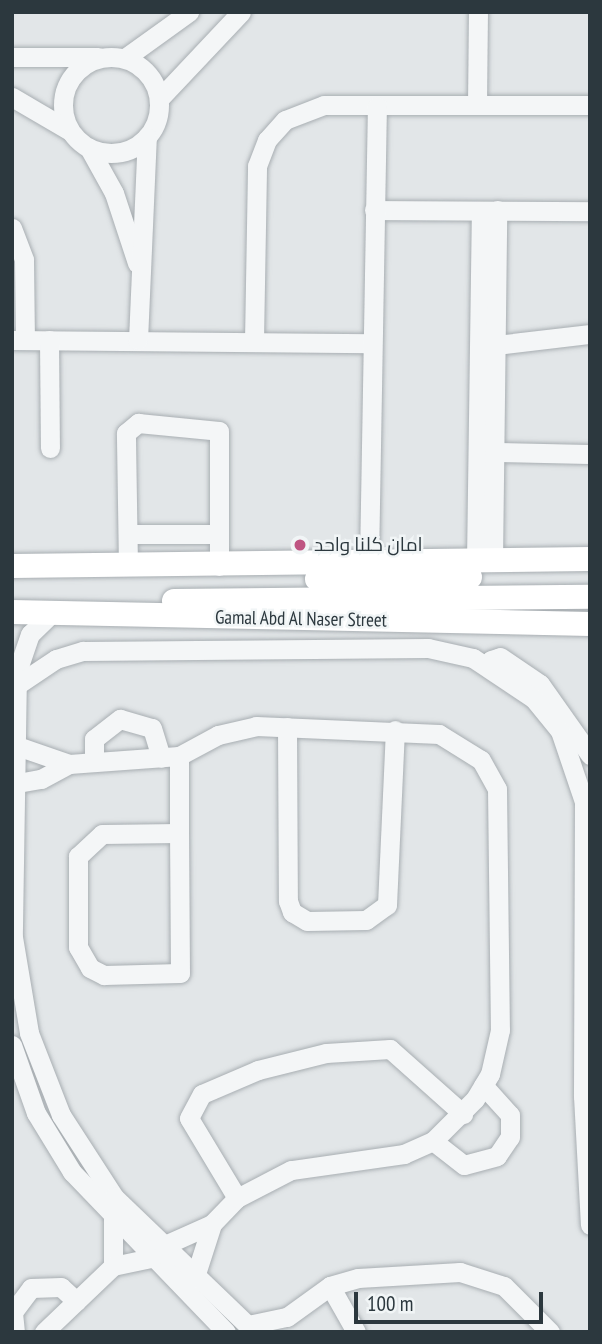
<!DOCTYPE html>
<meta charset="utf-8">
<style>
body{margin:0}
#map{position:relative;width:602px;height:1344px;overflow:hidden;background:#e2e6e8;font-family:"PT Sans Narrow",Cairo,sans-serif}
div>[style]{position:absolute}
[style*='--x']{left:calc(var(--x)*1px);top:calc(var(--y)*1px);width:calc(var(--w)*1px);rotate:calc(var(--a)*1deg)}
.roads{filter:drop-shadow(0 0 2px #a8aeb2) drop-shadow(0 0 2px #a8aeb2)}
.minor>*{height:19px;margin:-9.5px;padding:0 9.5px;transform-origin:9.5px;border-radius:9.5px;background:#f4f6f7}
.minor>.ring{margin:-9.5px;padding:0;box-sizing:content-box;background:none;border:19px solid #f4f6f7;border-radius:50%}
.major>*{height:24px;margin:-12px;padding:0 12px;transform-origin:12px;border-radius:12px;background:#fff}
.dots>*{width:19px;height:19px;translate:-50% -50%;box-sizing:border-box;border:4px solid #f1f5f6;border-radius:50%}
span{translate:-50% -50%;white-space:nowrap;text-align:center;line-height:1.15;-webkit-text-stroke:5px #f1f5f6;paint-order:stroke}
.poi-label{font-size:19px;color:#2c383e}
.left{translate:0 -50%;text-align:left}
.street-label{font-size:19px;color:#2c383e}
.frame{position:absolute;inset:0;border:14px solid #2c383e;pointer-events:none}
.scale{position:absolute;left:354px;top:1292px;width:189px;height:32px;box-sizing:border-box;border:4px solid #2c383e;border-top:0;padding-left:9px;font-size:21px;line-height:24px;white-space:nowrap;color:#2c383e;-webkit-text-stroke:5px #f1f5f6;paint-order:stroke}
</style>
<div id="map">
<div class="roads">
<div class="minor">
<div class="ring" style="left:63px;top:57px;width:77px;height:77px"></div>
<div style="--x:12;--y:57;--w:86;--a:0"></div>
<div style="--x:125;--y:58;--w:79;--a:-35.7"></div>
<div style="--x:12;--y:97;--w:67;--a:30.4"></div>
<div style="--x:160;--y:98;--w:118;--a:-46.7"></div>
<div style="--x:477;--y:105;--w:93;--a:-89.4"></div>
<div style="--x:89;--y:148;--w:51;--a:60.9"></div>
<div style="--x:114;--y:193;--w:74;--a:71.8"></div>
<div style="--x:374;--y:210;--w:216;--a:0.3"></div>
<div style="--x:12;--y:228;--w:34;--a:69"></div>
<div style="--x:24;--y:260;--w:80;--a:89.3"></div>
<div style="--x:12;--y:340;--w:360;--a:0.5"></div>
<div style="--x:49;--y:340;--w:108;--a:89.5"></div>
<div style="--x:138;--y:340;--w:203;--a:-87.5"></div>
<div style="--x:254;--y:341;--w:175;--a:-89"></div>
<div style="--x:257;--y:166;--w:28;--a:-69"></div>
<div style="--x:267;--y:140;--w:27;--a:-48"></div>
<div style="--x:285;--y:120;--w:42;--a:-21"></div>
<div style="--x:324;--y:105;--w:266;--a:0"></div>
<div style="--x:496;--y:345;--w:95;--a:-6.7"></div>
<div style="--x:497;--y:452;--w:93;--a:1.2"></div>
<div style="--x:128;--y:534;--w:91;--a:0"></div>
<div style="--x:369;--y:561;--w:455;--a:-89"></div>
<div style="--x:476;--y:561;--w:350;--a:-89.2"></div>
<div style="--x:493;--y:561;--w:351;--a:-89.3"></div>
<div style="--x:128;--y:566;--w:133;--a:-90.9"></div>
<div style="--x:126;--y:433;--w:16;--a:-40"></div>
<div style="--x:138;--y:423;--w:81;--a:5.6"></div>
<div style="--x:219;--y:431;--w:135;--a:90"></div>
<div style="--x:52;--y:613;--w:30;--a:136"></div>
<div style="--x:30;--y:634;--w:40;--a:108.9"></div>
<div style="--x:17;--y:672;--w:265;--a:90.9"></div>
<div style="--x:13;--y:937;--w:97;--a:80.5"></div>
<div style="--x:29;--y:1033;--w:88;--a:68.7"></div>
<div style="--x:61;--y:1115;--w:98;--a:57.1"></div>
<div style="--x:114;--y:1197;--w:195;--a:43.8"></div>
<div style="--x:492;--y:668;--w:8;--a:-97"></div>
<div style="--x:491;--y:660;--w:9;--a:-18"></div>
<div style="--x:500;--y:657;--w:48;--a:34"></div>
<div style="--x:540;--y:684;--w:87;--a:54.8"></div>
<div style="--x:12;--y:681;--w:6;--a:39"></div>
<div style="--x:17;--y:685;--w:47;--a:-33.7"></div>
<div style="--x:56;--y:659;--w:28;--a:-17"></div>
<div style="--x:83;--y:651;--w:345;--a:-0.5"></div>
<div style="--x:428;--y:648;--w:46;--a:12.5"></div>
<div style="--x:473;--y:658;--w:73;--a:33.9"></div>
<div style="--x:534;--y:699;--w:41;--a:50.9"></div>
<div style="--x:560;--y:731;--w:75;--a:71.3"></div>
<div style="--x:584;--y:802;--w:294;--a:90.2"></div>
<div style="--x:583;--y:1096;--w:129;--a:86.9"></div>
<div style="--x:287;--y:727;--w:174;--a:89.7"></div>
<div style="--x:288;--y:901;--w:12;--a:70"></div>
<div style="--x:292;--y:912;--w:17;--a:31"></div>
<div style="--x:307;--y:921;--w:59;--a:-1"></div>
<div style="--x:366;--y:920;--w:26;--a:-36"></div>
<div style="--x:387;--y:905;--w:175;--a:-87.4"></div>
<div style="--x:20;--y:747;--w:52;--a:19.1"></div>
<div style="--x:179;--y:756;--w:77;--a:90"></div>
<div style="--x:179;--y:833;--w:77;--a:179.3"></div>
<div style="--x:102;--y:834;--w:33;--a:137"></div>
<div style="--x:78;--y:856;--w:91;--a:90"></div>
<div style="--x:78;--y:947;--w:24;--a:60"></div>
<div style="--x:90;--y:968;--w:16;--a:27"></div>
<div style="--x:104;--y:975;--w:76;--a:-1.5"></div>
<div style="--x:180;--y:973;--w:140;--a:-90.4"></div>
<div style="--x:94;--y:762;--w:23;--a:-90"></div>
<div style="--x:94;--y:739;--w:33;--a:-38"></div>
<div style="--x:120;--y:719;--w:33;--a:16"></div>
<div style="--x:152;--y:728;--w:31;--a:73"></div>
<div style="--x:12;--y:784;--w:29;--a:-10"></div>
<div style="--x:41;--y:779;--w:32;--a:-28"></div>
<div style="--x:69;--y:764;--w:110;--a:-4.2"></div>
<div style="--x:179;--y:756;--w:44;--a:-28.3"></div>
<div style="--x:218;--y:735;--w:39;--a:-13"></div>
<div style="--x:256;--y:726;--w:183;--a:2.5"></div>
<div style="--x:439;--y:734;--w:49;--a:31.8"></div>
<div style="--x:481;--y:760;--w:33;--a:61"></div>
<div style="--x:497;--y:789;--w:241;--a:89.3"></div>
<div style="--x:500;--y:1030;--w:45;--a:102.8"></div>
<div style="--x:490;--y:1074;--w:29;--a:121"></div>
<div style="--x:475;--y:1099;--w:59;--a:135"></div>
<div style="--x:433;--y:1141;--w:32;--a:156"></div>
<div style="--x:404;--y:1154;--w:114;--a:171.9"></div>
<div style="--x:291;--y:1170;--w:61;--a:152.6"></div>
<div style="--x:237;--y:1198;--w:36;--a:134"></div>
<div style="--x:212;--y:1224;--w:56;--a:107.8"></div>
<div style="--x:12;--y:1045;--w:72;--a:70.6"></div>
<div style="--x:36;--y:1113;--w:69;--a:58.6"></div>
<div style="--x:72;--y:1172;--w:222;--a:46.1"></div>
<div style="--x:433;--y:1141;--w:39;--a:38"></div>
<div style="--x:464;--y:1165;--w:34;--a:-15"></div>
<div style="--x:497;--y:1156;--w:23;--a:-56"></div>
<div style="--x:510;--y:1137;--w:22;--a:-90"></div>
<div style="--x:510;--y:1115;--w:40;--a:-132"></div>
<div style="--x:237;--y:1198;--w:93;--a:-121"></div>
<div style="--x:189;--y:1118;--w:27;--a:-62"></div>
<div style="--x:202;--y:1094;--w:61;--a:-23.2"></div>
<div style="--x:258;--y:1070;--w:70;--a:-14"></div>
<div style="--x:326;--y:1053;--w:64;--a:-3.6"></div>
<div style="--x:390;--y:1049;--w:98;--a:41.7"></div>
<div style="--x:113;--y:1216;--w:50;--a:90"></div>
<div style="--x:165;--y:1245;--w:51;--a:-24.1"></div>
<div style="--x:330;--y:1286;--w:53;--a:60.5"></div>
<div style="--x:248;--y:1325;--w:40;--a:-12"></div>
<div style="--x:287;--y:1317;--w:53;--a:-35.8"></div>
<div style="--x:330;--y:1286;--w:29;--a:-16"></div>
<div style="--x:358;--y:1278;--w:102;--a:-3.4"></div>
<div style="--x:460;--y:1272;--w:46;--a:17.7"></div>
<div style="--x:504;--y:1286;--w:65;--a:45"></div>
<div style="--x:15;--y:1332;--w:20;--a:-96"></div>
<div style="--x:13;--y:1312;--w:30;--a:-53"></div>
<div style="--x:31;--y:1288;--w:30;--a:-2"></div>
<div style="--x:61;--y:1287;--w:21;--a:43"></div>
<div style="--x:44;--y:1332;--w:95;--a:-43.7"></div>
<div style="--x:113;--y:1266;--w:40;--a:-12"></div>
</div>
<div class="major">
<div style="--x:12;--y:566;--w:578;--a:-0.69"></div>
<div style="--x:317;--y:579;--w:153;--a:-0.7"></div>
<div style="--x:174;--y:601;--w:416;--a:-0.6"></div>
<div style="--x:12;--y:612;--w:578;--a:1.19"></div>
</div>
</div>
<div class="dots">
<div style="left:300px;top:545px;background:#bf5582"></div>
</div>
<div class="poi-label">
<span class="left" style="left:314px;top:545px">امان كلنا واحد</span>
</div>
<div class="street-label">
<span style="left:301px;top:619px;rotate:1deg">Gamal Abd Al Naser Street</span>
</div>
<div class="frame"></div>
<div class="scale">100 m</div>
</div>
